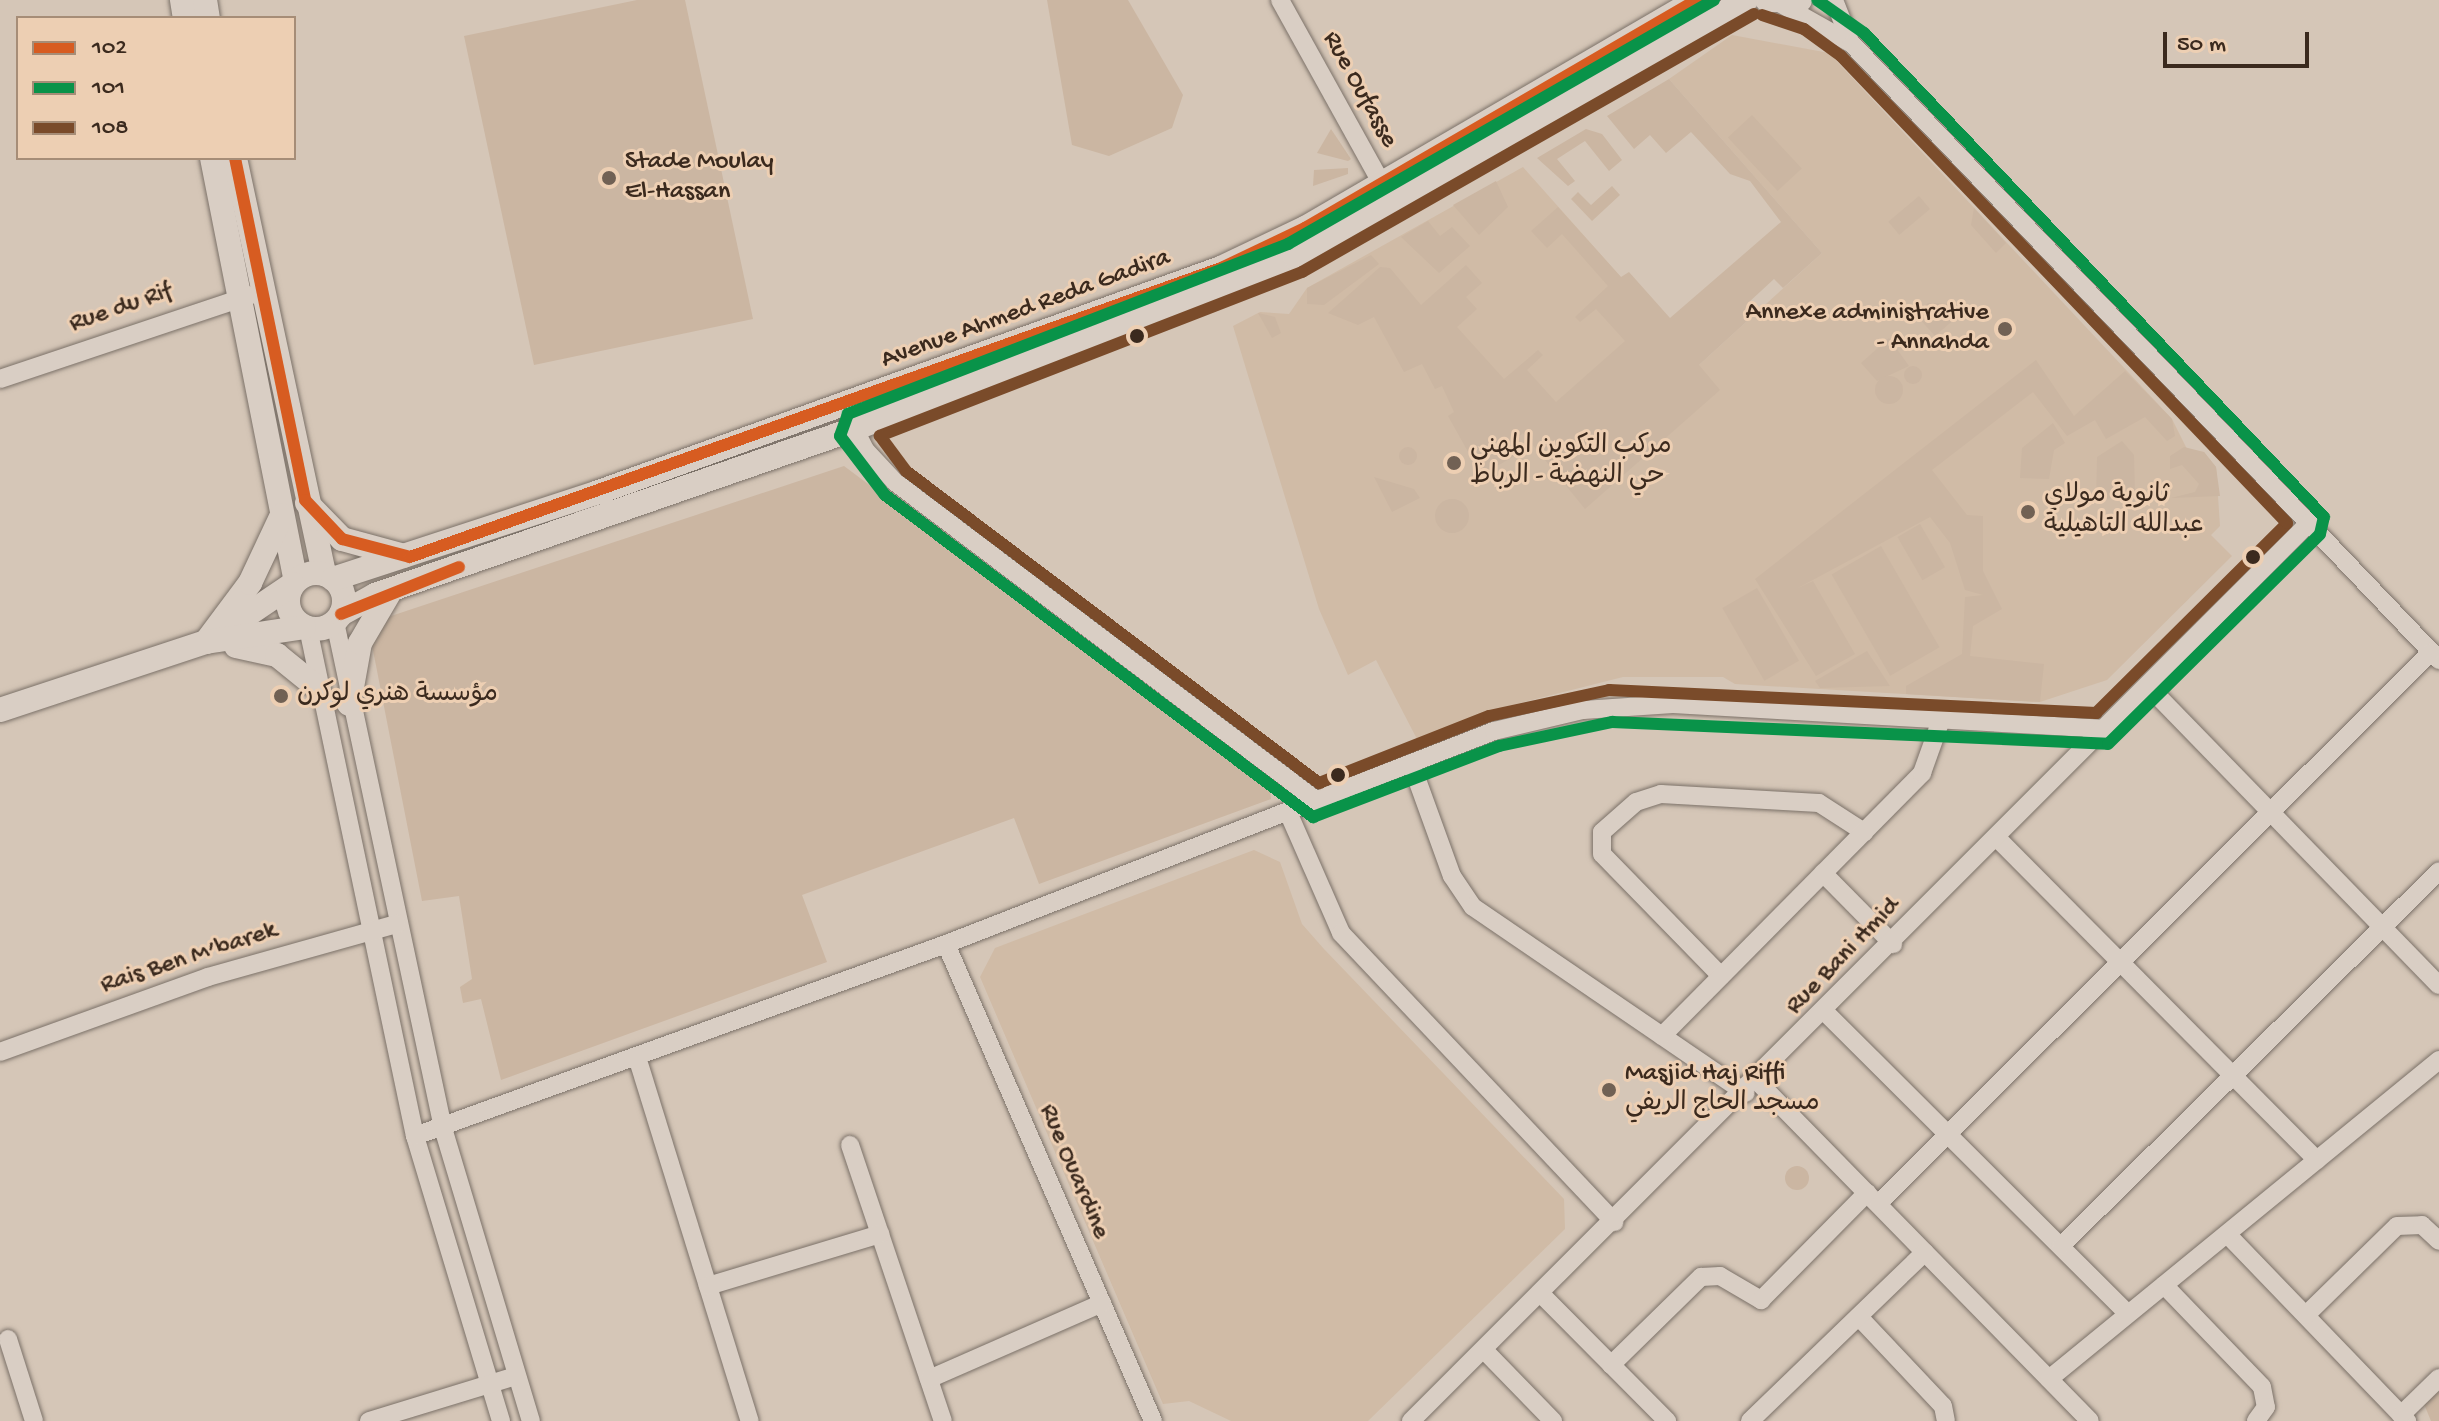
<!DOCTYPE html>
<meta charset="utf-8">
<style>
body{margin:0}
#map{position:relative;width:2439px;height:1421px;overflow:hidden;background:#d5c6b7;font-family:"Gochi Hand","Playpen Sans Arabic",sans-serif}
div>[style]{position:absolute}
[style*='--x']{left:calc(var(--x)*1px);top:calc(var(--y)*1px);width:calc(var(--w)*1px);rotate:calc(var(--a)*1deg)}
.built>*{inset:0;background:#d0bba6}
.green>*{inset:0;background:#cbb6a2;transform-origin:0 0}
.round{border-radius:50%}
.roads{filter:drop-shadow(0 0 2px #7b7168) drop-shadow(0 0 2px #7b7168)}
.minor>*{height:18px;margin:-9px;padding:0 9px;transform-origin:9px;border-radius:9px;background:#d9cec4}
.major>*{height:24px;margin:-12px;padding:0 12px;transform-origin:12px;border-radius:12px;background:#d9cec4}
.major>.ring{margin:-12px;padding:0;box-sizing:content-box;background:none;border:24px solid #d9cec4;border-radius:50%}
.bus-1>*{height:12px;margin:-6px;padding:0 6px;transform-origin:6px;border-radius:6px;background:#d75c21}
.bus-2>*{height:12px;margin:-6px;padding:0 6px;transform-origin:6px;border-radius:6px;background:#099349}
.bus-3>*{height:12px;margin:-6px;padding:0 6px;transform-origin:6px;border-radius:6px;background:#7a4b2a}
.dots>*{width:22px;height:22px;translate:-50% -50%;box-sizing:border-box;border:4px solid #edcfb3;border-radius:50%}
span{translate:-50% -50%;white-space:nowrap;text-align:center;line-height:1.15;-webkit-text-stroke:6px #edcfb3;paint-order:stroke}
.street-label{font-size:26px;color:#3b2a1e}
.poi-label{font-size:26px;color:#3b2a1e}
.left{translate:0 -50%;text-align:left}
.right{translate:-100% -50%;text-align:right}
.legend{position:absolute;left:16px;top:16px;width:280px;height:144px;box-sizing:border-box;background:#edcfb3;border:2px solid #a68d77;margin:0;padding:10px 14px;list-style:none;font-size:24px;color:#3b2a1e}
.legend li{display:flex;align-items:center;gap:16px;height:40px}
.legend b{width:40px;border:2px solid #a68d77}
.scale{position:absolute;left:2163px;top:32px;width:146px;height:36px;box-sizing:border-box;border:4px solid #3b2a1e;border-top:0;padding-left:10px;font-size:24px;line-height:28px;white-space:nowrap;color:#3b2a1e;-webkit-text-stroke:6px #edcfb3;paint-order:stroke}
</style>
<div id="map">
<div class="built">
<div style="clip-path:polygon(1732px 35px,1829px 53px,2172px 419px,2188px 451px,2204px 452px,2216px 467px,2220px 526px,2211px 535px,2232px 556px,2107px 680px,2040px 702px,1735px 684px,1723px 677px,1623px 677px,1504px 707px,1418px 741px,1376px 660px,1348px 675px,1319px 609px,1233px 326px,1260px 312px,1289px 314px,1307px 288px,1523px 167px,1699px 365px,1822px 253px,1669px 79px)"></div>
<div style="clip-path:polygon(1254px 850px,1280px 862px,1302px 924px,1324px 949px,1564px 1199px,1565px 1229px,1368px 1421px,1231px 1421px,1189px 1401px,1163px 1404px,980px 977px,995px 948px)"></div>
</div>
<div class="green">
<div style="clip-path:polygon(637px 0,685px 0,753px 319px,534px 365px,464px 36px)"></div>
<div style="clip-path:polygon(1047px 0,1128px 0,1183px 95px,1172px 128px,1109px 156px,1072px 145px)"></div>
<div style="clip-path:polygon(1669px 79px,1822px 253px,1783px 288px,1774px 279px,1748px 303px,1756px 313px,1699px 365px,1720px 390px,1585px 509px,1523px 433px,1512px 442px,1520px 453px,1481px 475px,1448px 416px,1454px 412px,1442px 386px,1435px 389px,1422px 364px,1404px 372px,1374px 317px,1358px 325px,1328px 313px,1380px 267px,1390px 268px,1421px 305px,1466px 265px,1482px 283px,1466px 297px,1477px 309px,1457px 327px,1504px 379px,1538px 350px,1543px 355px,1527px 370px,1556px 402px,1625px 341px,1596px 309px,1580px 322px,1575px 317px,1608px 286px,1562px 234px,1547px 248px,1531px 231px,1558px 207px,1621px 277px,1629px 272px,1670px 318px,1781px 222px,1750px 181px,1730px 174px,1691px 132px,1666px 153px,1650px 135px,1634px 149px,1607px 116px)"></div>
<div style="left:1752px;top:115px;width:73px;height:33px;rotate:47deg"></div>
<div style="clip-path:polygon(1331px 129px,1351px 159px,1348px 161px,1317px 153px)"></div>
<div style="clip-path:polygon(1586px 129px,1602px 134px,1622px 160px,1609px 171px,1585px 141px,1557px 159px,1575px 181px,1568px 186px,1537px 158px)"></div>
<div style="clip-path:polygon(1348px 168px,1348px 174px,1313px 186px,1314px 170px)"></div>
<div style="clip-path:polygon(1496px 181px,1508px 207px,1479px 235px,1453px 205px)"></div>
<div style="clip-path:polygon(1612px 186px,1620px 195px,1592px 221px,1571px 199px,1578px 192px,1591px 205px)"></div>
<div style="left:1919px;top:196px;width:17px;height:40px;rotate:50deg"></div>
<div style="clip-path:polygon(1974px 208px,2006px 243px,1996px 253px,1971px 225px)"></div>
<div style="clip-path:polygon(1428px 221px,1440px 236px,1452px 227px,1470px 246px,1439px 273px,1401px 237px)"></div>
<div style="clip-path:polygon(1371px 255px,1379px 264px,1324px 305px,1307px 304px,1307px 288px)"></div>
<div style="clip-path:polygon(1928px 303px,1971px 305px,1935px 336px,1916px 315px)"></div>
<div style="clip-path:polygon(1258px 313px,1275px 317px,1281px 333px,1272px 338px)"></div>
<div style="clip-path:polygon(1889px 338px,1909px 366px,1877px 381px,1861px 363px)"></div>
<div style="clip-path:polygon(2036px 360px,2074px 416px,2125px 371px,2172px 419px,2175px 436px,2167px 441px,2145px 417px,2106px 439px,2095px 420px,2067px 436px,2033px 392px,1932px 470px,1967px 515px,1983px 516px,1983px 571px,2002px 609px,1973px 626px,1970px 656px,2044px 664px,2040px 702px,1906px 694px,1906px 686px,1962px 654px,1965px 597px,1983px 595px,1965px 590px,1950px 543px,1930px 517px,1796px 589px,1813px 581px,1855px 654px,1816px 676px,1755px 579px)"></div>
<div class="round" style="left:1904px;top:366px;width:18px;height:18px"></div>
<div class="round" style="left:1875px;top:376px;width:28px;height:28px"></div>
<div style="clip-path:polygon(2053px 423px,2065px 443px,2054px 450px,2049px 479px,2020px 478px,2022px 448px)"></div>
<div style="clip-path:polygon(2122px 441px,2134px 455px,2135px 493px,2096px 501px,2097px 457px)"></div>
<div class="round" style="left:1399px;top:447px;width:18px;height:18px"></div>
<div style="clip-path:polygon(2184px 447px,2204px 452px,2216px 467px,2220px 496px,2171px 498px,2195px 492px,2199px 484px,2182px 465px,2170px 469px,2170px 456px)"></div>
<div style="clip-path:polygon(844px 466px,1269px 784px,1271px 799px,1039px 884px,1014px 818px,901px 859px,802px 895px,827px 962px,501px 1080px,481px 999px,463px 1003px,460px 987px,472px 979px,459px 896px,422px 901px,371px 640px,382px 619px)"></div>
<div style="clip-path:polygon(1374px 477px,1414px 489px,1420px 498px,1392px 512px)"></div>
<div class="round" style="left:1435px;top:499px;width:34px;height:34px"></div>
<div style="left:1920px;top:524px;width:50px;height:26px;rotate:60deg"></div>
<div style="left:1881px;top:546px;width:117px;height:57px;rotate:60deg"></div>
<div style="left:1757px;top:588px;width:84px;height:40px;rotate:60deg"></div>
<div style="clip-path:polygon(1867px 651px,1890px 686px,1820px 688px,1815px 681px)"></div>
<div class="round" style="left:1785px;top:1166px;width:24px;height:24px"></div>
<div style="clip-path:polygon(2439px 1389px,2439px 1421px,2431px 1421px,2424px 1404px)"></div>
</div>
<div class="roads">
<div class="minor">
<div style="--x:1280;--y:0;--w:223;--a:61"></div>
<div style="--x:1834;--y:0;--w:41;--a:68.5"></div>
<div style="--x:1781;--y:4;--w:81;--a:29.4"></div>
<div style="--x:1852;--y:44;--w:851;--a:46.38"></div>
<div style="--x:0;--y:379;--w:265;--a:-18.5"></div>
<div style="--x:849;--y:418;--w:37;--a:63"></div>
<div style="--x:866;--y:451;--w:42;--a:46.9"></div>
<div style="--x:895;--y:482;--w:529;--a:37.09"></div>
<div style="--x:335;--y:622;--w:517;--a:77.95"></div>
<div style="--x:443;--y:1128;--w:306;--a:73.3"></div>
<div style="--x:308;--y:628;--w:519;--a:78.11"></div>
<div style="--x:415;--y:1136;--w:298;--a:73.2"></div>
<div style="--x:2148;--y:686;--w:417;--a:45.8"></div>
<div style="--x:1411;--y:763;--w:120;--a:70.1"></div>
<div style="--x:1452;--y:876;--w:37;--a:56"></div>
<div style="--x:1473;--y:907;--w:330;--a:34.3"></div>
<div style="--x:1288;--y:812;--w:132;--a:66.3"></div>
<div style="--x:1341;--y:933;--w:398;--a:46.6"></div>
<div style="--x:1997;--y:838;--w:454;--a:45.2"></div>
<div style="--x:1823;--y:873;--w:100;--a:45.4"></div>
<div style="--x:946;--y:944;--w:520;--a:66.54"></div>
<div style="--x:1721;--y:976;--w:170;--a:-134.3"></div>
<div style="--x:1602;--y:854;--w:22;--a:-90"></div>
<div style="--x:1602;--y:832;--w:45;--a:-41.4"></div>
<div style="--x:1636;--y:802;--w:26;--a:-18"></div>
<div style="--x:1661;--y:794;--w:158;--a:3.3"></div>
<div style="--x:1819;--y:803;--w:54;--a:32.8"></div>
<div style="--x:1826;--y:1013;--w:426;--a:44.9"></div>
<div style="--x:1662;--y:1036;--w:370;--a:-45.3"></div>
<div style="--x:1922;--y:773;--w:56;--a:-70.3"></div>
<div style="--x:0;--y:1052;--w:221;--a:-19.8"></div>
<div style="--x:208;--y:977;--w:196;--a:-15.7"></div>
<div style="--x:637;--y:1057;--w:381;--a:72.8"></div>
<div style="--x:1758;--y:1082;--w:474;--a:45.6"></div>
<div style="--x:415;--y:1136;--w:565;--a:-19.88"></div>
<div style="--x:946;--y:944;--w:588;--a:-21.24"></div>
<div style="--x:1494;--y:731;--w:91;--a:-13.3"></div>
<div style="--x:1583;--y:710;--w:90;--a:-3.8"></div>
<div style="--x:1673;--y:704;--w:430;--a:3.3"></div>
<div style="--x:850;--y:1145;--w:291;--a:71.4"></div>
<div style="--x:1878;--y:1204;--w:781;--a:-44.95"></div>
<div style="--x:2227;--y:1234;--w:260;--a:46.1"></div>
<div style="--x:2061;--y:1246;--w:532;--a:-44.77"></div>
<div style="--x:2164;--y:1285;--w:141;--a:46.1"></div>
<div style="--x:2262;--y:1387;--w:20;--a:79"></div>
<div style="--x:2266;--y:1407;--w:17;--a:126"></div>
<div style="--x:708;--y:1286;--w:180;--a:-16.8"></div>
<div style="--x:1541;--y:1294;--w:179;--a:45.2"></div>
<div style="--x:2306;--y:1315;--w:127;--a:-44.4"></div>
<div style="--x:2397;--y:1226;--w:25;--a:-2"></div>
<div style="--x:2422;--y:1225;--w:23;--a:43"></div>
<div style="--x:1859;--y:1317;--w:122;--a:46.7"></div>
<div style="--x:1943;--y:1406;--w:15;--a:79"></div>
<div style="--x:8;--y:1339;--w:86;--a:72.4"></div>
<div style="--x:1484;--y:1350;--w:99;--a:45.8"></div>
<div style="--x:1611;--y:1365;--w:126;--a:-44.4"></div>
<div style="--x:1701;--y:1277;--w:19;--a:-3"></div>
<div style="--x:1720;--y:1276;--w:48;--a:30.3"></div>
<div style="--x:1761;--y:1300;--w:151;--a:-45.3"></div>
<div style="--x:929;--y:1379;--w:189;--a:-23.7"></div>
<div style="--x:2049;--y:1379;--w:504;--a:-39.28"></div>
<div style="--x:2401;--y:1415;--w:53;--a:-44.2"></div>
<div style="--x:369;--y:1421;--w:154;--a:-17"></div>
<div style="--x:1411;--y:1421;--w:1270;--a:-45"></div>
<div style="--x:1750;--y:1421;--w:243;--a:-44"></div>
</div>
<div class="major">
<div style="--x:182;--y:0;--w:18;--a:81"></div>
<div style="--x:205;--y:0;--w:18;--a:81"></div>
<div style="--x:1767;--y:0;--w:33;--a:0"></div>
<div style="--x:212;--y:158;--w:431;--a:78.8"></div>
<div style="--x:235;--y:158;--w:425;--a:77.9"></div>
<div style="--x:307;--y:503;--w:50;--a:45.8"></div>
<div style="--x:342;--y:539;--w:64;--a:15.3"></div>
<div class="ring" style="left:288px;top:573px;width:32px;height:32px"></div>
<div style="--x:333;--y:579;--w:277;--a:-18.1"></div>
<div style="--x:596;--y:493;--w:664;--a:-19.8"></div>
<div style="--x:1221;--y:268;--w:93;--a:-25.5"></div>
<div style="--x:1305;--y:228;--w:453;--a:-30.2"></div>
<div style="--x:341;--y:614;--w:39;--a:-29"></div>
<div style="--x:375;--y:595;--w:507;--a:-19.11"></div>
<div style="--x:854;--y:429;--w:473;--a:-21.2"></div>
<div style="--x:1295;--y:258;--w:520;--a:-29.77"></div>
<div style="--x:225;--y:630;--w:82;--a:-34.1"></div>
<div style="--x:206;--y:642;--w:74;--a:-53.3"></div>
<div style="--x:250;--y:583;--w:75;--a:-64.8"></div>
<div style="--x:236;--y:646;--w:42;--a:12.4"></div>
<div style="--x:277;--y:655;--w:54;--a:39"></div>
<div style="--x:349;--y:704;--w:62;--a:-79.8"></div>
<div style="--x:360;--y:643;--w:61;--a:-59.7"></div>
<div style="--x:0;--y:710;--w:217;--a:-18.3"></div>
<div style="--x:206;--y:642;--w:99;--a:-8.7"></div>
</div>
</div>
<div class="bus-1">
<div style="--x:235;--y:158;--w:349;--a:78.4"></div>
<div style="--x:305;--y:500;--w:54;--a:46.5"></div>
<div style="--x:342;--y:539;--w:70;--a:14.8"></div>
<div style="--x:410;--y:557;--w:861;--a:-19.61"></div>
<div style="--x:1221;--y:268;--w:93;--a:-25.5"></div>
<div style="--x:1305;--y:228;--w:453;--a:-30.2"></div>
<div style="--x:341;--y:614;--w:127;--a:-21.7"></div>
</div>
<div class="bus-2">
<div style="--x:1714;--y:0;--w:491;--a:150.2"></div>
<div style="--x:1288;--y:244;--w:472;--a:158.9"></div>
<div style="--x:848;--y:414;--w:23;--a:110"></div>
<div style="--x:840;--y:436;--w:74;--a:52.7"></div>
<div style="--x:885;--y:495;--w:536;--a:36.96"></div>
<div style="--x:1313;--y:817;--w:199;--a:-20.9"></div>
<div style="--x:1499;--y:746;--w:116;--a:-12"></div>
<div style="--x:1612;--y:722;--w:496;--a:2.5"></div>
<div style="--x:2108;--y:744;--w:298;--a:-44.7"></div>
<div style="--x:2320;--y:534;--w:17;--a:-77"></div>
<div style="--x:2324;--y:517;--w:668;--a:-133.54"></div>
<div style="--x:1864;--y:33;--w:57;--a:-144.9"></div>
</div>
<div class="bus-3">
<div style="--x:1754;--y:14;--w:520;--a:150.28"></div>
<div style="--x:1302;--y:272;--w:453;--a:158.8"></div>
<div style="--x:880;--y:436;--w:44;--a:53.4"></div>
<div style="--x:906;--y:471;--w:518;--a:37.07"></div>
<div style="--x:1319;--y:783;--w:183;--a:-21.5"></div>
<div style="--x:1489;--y:716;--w:123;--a:-12.2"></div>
<div style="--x:1609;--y:690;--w:488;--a:2.7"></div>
<div style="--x:2096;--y:713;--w:269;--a:-44.8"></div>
<div style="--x:2287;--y:523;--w:646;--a:-133.68"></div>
<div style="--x:1841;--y:56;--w:46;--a:-143.9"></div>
<div style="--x:1804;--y:29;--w:44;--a:-161.6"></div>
</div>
<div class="dots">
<div style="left:609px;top:178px;background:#716154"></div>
<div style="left:2005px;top:329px;background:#716154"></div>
<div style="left:1137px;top:336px;background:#3b2a1e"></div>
<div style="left:1454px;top:463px;background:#716154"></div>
<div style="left:2028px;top:512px;background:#716154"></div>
<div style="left:2253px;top:557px;background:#3b2a1e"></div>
<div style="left:281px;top:696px;background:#716154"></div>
<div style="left:1338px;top:775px;background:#3b2a1e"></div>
<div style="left:1609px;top:1090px;background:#716154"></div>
</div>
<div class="street-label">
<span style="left:1359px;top:90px;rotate:61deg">Rue Oufasse</span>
<span style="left:121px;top:309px;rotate:-19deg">Rue du Rif</span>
<span style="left:1026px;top:310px;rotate:-20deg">Avenue Ahmed Reda Gadira</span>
<span style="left:1844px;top:957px;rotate:-46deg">Rue Bani Hmid</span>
<span style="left:189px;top:959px;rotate:-18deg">Rais Ben M’barek</span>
<span style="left:1073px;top:1172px;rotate:67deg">Rue Ouardine</span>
</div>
<div class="poi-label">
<span class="left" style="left:625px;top:178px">Stade Moulay<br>El-Hassan</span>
<span class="right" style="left:1989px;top:329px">Annexe administrative<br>- Annahda</span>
<span class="left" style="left:1470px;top:463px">مركب التكوين المهني<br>حي النهضة - الرباط</span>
<span class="left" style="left:2044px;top:512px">ثانوية مولاي<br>عبدالله التاهيلية</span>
<span class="left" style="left:297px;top:696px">مؤسسة هنري لوكرن</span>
<span class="left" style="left:1625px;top:1090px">Masjid Haj Riffi<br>مسجد الحاج الريفي</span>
</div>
<ul class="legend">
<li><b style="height:10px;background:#d75c21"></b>102</li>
<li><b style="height:10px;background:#099349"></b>101</li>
<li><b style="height:10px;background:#7a4b2a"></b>108</li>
</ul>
<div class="scale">50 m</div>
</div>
